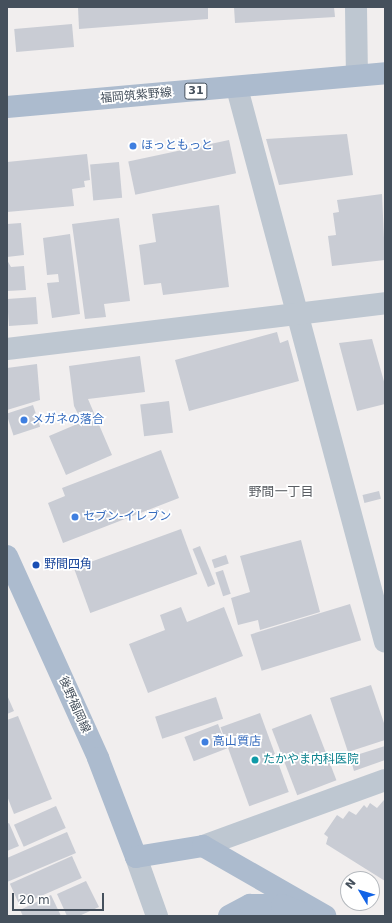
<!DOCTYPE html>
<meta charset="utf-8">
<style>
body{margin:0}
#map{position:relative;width:392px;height:923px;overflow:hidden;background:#f1eeee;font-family:"DejaVu Sans","Noto Sans JP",sans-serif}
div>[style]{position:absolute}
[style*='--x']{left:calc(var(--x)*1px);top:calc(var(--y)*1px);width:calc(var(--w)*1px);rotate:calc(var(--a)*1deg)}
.building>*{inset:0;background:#c9ccd4;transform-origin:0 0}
.minor>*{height:22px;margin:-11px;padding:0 11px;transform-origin:11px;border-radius:11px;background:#bec7d1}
.major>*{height:22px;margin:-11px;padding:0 11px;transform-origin:11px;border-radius:11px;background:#acbbce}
.dots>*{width:11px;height:11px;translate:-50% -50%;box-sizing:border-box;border:2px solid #fff;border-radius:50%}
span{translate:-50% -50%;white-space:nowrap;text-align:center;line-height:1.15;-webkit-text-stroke:3.5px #fff;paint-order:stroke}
.shield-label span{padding:1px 3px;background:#fff;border:1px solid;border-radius:3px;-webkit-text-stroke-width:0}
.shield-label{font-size:11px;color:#45505c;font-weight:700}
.street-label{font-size:12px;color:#45505c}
.shop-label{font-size:12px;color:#366cbe}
.left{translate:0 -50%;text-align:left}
.transit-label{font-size:12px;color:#164399}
.culture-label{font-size:12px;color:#0d838f}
.neighbourhood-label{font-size:13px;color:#5a5e63}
.frame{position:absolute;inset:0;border:8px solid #45505c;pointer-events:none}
.north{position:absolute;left:340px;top:871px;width:40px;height:40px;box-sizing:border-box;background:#fff;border:1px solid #b5b9be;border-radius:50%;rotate:308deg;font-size:11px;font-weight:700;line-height:16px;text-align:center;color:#45505c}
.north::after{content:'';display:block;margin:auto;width:14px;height:18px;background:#1263e6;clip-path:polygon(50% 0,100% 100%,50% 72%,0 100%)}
.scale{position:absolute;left:12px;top:893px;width:92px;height:18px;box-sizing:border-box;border:2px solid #45505c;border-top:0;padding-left:5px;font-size:12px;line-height:14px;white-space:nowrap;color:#45505c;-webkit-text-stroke:3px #fff;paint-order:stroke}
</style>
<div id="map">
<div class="building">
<div style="clip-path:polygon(78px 7px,208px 7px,208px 19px,79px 29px)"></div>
<div style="clip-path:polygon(234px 7px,334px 7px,335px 17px,235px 23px)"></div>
<div style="left:72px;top:24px;width:23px;height:58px;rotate:85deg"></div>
<div style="clip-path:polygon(347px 134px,353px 175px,279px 185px,266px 139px)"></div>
<div style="left:229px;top:140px;width:34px;height:103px;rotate:78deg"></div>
<div style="clip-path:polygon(87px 154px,90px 180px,84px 181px,85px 187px,72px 189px,74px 206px,7px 212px,7px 162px)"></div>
<div style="left:119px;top:162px;width:36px;height:29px;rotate:85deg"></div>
<div style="clip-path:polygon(382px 194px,385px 260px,332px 266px,328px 236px,336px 235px,333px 213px,339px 212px,337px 200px)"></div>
<div style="clip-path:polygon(219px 205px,229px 287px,163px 295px,161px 283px,144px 285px,139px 245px,156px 242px,152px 214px)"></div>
<div style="clip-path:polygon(119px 218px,130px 301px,104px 304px,106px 317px,85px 319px,72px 224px)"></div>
<div style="clip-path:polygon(21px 223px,24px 255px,7px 257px,7px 224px)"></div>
<div style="clip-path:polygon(70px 234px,80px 314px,52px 318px,47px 283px,59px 282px,58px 274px,47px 275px,43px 238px)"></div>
<div style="clip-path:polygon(7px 260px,11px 267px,24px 266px,26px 290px,7px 291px)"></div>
<div style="left:36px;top:297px;width:27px;height:29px;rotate:86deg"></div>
<div style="clip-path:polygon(277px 332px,280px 343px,288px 340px,299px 381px,189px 411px,175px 360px)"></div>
<div style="clip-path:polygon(372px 339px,385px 385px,385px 404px,357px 411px,339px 343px)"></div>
<div style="clip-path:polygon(140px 356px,145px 392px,88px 399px,112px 455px,66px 475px,49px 436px,82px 422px,74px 406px,69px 366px)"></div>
<div style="clip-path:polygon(37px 364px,40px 400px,7px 410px,7px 368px)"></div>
<div style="left:169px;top:401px;width:32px;height:29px;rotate:83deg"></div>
<div style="left:33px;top:405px;width:23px;height:28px;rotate:72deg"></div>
<div style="clip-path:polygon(161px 450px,179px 498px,63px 543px,48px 503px,65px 496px,62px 488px)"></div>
<div style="left:379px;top:491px;width:8px;height:17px;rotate:76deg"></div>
<div style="left:181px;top:529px;width:48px;height:114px;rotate:70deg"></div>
<div style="clip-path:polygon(301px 540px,320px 612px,260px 630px,258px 620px,238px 625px,231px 598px,250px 592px,240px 556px)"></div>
<div style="left:200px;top:546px;width:41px;height:8px;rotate:68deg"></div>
<div style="left:226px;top:555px;width:9px;height:15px;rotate:72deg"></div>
<div style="left:223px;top:570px;width:25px;height:8px;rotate:72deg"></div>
<div style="left:350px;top:604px;width:38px;height:104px;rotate:73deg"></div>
<div style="clip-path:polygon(181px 607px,187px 622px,224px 607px,243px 656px,148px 693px,129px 644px,165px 630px,160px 615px)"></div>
<div style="clip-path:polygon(371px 685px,385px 726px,385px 740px,348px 752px,330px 698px)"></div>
<div style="clip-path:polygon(7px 695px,14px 711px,7px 714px)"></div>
<div style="left:216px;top:697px;width:23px;height:64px;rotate:72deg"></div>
<div style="left:260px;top:713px;width:84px;height:42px;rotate:70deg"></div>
<div style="left:311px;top:714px;width:71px;height:42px;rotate:69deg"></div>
<div style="clip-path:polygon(18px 716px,52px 799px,14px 814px,7px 796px,7px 720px)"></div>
<div style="left:218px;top:724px;width:26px;height:36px;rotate:69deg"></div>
<div style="clip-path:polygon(385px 746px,385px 760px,354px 771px,350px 757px)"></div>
<div style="clip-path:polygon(384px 800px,385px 801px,385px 881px,326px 844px,328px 837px,324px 834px,337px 815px,343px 819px,349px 811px,356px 815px,364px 805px,367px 808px,370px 803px,377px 808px)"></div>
<div style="left:56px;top:806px;width:24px;height:46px;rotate:66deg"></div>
<div style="clip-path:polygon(9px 823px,19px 846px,7px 851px,7px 824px)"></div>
<div style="clip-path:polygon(67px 832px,76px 853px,7px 882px,7px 858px)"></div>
<div style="left:72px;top:856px;width:24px;height:68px;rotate:66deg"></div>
<div style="clip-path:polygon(86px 881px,99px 907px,79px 916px,67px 916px,57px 894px)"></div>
<div style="clip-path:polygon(51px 895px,61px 916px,23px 916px,20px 910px)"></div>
</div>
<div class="minor">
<div style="--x:356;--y:7;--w:68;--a:89.2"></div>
<div style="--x:237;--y:88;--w:573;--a:75.04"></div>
<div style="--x:7;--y:349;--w:381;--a:-6.9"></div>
<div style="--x:203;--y:846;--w:194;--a:-19.9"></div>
<div style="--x:136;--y:857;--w:63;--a:70.4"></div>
</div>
<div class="major">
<div style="--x:7;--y:107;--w:380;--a:-5.1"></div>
<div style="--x:7;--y:556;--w:222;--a:65.7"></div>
<div style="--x:98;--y:758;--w:106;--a:69"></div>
<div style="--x:136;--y:857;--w:68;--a:-9.3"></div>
<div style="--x:203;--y:846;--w:141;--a:29.8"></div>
<div style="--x:229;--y:916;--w:24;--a:-28"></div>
<div style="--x:250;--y:905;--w:32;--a:0"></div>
<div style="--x:282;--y:905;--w:22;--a:22"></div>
</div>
<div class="dots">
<div style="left:133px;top:146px;background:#3f7fe0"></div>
<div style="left:24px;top:420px;background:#3f7fe0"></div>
<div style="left:75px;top:517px;background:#3f7fe0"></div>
<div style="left:36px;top:565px;background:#1a4fb4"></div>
<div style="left:205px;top:742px;background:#3f7fe0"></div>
<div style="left:255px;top:760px;background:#0f9aa8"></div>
</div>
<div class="shield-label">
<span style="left:196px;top:91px">31</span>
</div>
<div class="street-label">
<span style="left:136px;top:96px;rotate:-5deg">福岡筑紫野線</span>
<span style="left:74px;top:705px;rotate:66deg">後野福岡線</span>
</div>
<div class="shop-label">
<span class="left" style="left:141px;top:146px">ほっともっと</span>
<span class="left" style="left:32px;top:420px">メガネの落合</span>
<span class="left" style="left:83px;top:517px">セブン-イレブン</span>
<span class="left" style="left:213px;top:742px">高山質店</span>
</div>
<div class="transit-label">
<span class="left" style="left:44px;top:565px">野間四角</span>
</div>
<div class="culture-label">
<span class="left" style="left:263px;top:760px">たかやま内科医院</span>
</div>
<div class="neighbourhood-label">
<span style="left:281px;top:492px">野間一丁目</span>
</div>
<div class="frame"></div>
<div class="north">N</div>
<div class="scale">20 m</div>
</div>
